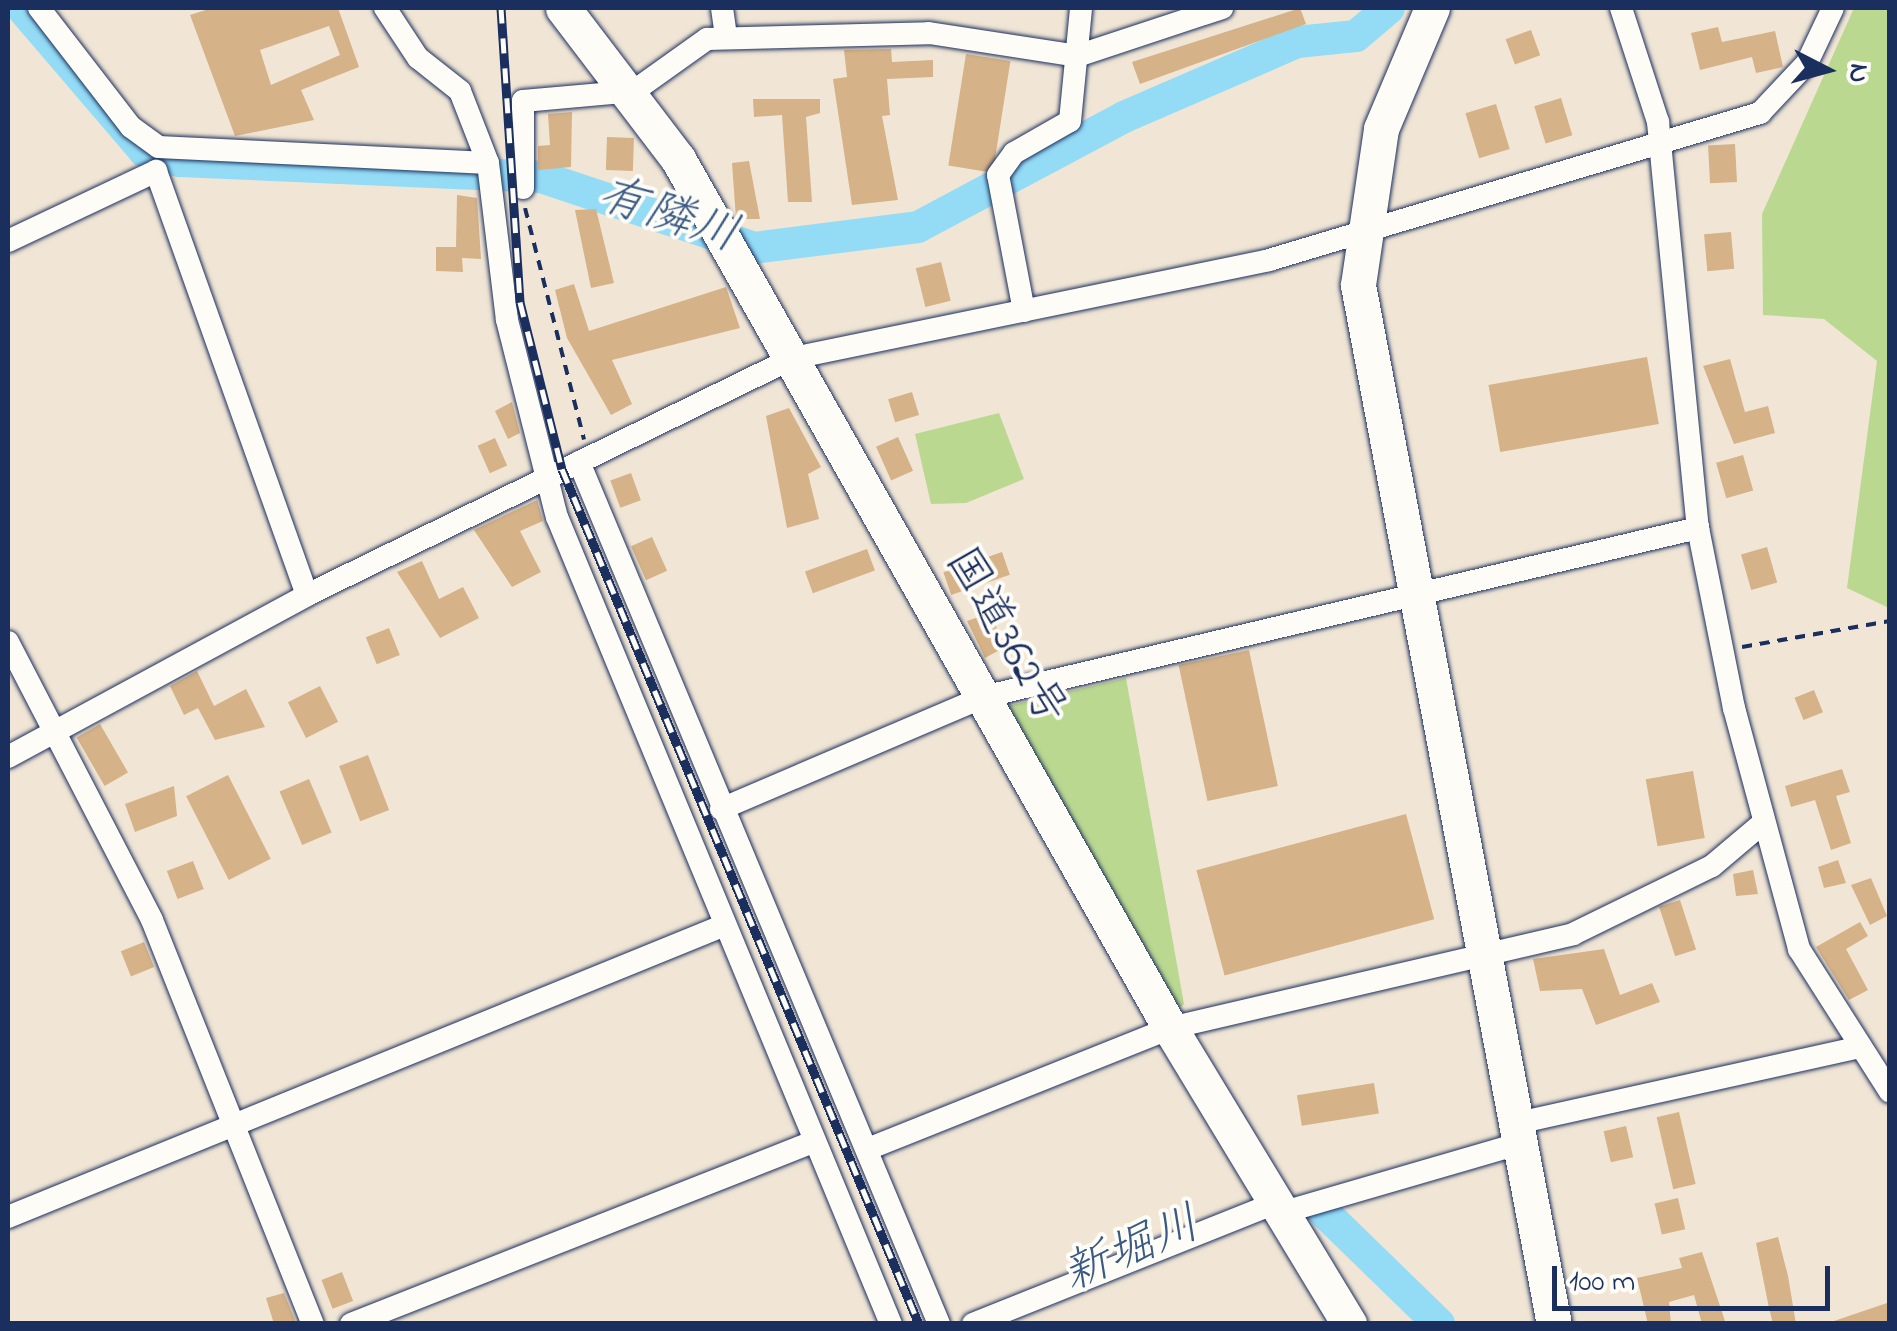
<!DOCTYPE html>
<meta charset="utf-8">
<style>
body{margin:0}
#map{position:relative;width:1897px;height:1331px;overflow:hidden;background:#f1e6d5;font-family:"Indie Flower","Klee One",sans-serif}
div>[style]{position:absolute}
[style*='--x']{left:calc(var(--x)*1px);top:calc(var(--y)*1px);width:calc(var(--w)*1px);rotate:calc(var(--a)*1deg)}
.green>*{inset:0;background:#bad890}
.river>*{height:32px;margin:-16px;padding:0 16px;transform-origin:16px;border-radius:16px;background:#94dcf6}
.building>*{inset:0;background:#d5b287;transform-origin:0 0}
.path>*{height:4px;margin-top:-2px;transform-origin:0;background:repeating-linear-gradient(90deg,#1b2f5e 0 10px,transparent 0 18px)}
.roads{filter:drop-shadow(0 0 2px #1b2f5e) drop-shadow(0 0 2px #1b2f5e)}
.minor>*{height:22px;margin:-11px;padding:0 11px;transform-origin:11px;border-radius:11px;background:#fdfcf7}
.highway>*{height:35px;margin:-17.5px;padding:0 17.5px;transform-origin:17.5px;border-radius:17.5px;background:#fdfcf7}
.rail>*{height:9px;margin-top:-4.5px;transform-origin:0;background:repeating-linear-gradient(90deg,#fdfcf7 0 15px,#1b2f5e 0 30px);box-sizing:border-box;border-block:2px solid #1b2f5e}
span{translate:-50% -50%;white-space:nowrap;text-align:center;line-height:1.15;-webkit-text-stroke:8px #fdfcf7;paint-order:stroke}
.street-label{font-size:45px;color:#1b2f5e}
.water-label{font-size:48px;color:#395a84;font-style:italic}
.frame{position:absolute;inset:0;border:10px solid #1b2f5e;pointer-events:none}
.north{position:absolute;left:1777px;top:20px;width:100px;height:100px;-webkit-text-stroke:8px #fdfcf7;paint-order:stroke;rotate:96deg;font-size:28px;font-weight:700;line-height:40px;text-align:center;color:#1b2f5e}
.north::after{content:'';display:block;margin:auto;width:35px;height:45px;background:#1b2f5e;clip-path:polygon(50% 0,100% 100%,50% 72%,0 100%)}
.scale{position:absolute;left:1552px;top:1266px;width:278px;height:45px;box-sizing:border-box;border:5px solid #1b2f5e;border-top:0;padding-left:12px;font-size:30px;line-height:35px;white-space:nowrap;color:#1b2f5e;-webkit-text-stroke:8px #fdfcf7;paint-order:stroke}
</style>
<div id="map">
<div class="green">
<div style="clip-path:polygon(1854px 8px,1889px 8px,1889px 608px,1847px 588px,1877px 361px,1824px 319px,1763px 315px,1762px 214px)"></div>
<div style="clip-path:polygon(999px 413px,1024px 479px,966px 503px,931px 504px,915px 434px)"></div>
<div style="clip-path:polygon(1126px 678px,1184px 1004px,1165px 1019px,1003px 707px)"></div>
</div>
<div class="river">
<div style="--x:22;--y:8;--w:188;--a:49.5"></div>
<div style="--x:144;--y:151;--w:37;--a:16"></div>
<div style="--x:180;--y:161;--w:361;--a:2.5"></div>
<div style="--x:541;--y:177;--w:225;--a:18.4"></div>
<div style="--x:754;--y:248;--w:165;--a:-7.3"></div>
<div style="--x:918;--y:227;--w:234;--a:-28.1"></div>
<div style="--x:1124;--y:117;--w:189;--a:-23.4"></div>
<div style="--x:1297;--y:42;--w:59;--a:-5.8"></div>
<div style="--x:1356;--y:36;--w:43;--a:-40.3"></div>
<div style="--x:1323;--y:1211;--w:162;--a:44.2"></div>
</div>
<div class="building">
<div style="clip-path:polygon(evenodd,212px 8px,338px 8px,359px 67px,301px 90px,314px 120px,235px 136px,190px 15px,212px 8px,329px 26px,340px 55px,271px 85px,260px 50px,329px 26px)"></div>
<div style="clip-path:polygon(1300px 8px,1306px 24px,1140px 84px,1132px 62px)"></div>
<div style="clip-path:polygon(1718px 27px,1722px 42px,1775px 31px,1783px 67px,1756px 73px,1752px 57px,1700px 70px,1691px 33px)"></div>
<div style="left:1531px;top:30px;width:27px;height:27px;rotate:70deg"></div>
<div style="clip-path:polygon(891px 49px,892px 62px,933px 60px,933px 77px,887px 79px,890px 115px,882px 116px,898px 200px,852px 205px,833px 79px,847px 77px,844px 50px)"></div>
<div style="left:966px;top:54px;width:45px;height:113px;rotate:9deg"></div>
<div style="left:1561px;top:98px;width:39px;height:28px;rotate:73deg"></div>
<div style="clip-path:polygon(753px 99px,820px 99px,820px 113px,806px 117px,812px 202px,788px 202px,782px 115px,754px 117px)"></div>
<div style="left:1496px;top:104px;width:47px;height:32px;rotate:73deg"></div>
<div style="clip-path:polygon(572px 112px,571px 167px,538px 170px,538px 146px,550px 145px,548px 114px)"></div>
<div style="left:607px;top:137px;width:27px;height:33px;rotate:2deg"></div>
<div style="left:1735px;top:144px;width:38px;height:27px;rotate:87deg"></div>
<div style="clip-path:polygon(749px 161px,760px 219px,736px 219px,732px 163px)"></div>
<div style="clip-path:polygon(457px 195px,477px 198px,481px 259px,462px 258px,463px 272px,436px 271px,436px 247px,456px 247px)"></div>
<div style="clip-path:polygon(596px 209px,614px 283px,591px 288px,575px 210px)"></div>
<div style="left:1731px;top:232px;width:37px;height:27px;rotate:85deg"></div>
<div style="left:941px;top:262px;width:40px;height:26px;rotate:76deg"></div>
<div style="clip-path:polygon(574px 284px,589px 331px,726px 287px,740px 328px,612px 360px,632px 404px,611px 415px,567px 338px,555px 290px)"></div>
<div style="left:1647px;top:357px;width:68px;height:161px;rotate:80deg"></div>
<div style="clip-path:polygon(1730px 359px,1745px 412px,1768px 406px,1775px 433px,1734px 444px,1703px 366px)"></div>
<div style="left:912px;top:392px;width:24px;height:25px;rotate:73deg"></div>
<div style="clip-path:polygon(512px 402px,520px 433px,508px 439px,495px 411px)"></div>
<div style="clip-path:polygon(789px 408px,821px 467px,808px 474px,819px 519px,787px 528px,766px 416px)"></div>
<div style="left:898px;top:437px;width:37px;height:24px;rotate:66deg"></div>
<div style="left:495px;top:438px;width:30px;height:19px;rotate:66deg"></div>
<div style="left:1743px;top:455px;width:37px;height:28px;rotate:74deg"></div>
<div style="left:631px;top:473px;width:29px;height:22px;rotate:70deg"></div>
<div style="clip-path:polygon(537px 500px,543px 521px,520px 531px,541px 572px,512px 587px,474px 530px)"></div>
<div style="left:652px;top:537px;width:37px;height:23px;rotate:66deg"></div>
<div style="left:1767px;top:547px;width:37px;height:27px;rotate:74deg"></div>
<div style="left:867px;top:549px;width:23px;height:66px;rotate:70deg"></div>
<div style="left:1002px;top:552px;width:24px;height:62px;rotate:71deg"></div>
<div style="clip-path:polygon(422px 561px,439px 599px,463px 587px,479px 618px,440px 638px,397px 572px)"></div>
<div style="clip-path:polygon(990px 613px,1005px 647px,985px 658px,967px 621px)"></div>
<div style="left:389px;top:628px;width:29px;height:25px;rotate:68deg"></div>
<div style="left:1249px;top:650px;width:139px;height:72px;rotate:78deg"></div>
<div style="clip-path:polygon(197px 671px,214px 706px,246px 689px,265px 727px,215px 740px,198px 708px,184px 715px,170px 686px)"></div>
<div style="left:320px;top:686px;width:40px;height:36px;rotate:63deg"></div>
<div style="left:1814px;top:690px;width:24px;height:21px;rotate:68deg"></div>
<div style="left:100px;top:724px;width:56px;height:27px;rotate:60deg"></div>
<div style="left:368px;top:755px;width:59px;height:31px;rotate:69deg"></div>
<div style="clip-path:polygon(1842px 769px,1850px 792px,1836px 796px,1851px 843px,1831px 850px,1815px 800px,1791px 807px,1785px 786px)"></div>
<div style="left:1693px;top:771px;width:68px;height:48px;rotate:80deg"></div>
<div style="left:228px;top:775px;width:94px;height:47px;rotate:63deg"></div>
<div style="left:309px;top:779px;width:58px;height:32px;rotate:67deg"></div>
<div style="clip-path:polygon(174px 786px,177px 816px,135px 832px,125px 804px)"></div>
<div style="left:1406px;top:814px;width:109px;height:217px;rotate:75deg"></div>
<div style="clip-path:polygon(1838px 860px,1846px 883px,1824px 888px,1818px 867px)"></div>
<div style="left:193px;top:861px;width:30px;height:28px;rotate:69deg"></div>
<div style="clip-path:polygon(1753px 870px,1758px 894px,1736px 896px,1733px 874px)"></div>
<div style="clip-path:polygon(1871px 878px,1887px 916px,1870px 925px,1851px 885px)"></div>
<div style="left:1680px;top:900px;width:52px;height:22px;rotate:72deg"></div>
<div style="clip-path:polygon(1860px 922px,1868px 936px,1846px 949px,1868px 990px,1849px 1000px,1816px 947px)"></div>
<div style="left:144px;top:942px;width:27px;height:25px;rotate:68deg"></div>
<div style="clip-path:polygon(1604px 949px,1620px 995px,1652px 983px,1660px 1002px,1596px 1025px,1582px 989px,1540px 991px,1533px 959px)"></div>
<div style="left:1374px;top:1083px;width:31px;height:78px;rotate:81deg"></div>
<div style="left:1679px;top:1112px;width:74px;height:23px;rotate:77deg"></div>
<div style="left:1626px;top:1126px;width:32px;height:23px;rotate:77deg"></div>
<div style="left:1678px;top:1198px;width:32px;height:24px;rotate:77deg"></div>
<div style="clip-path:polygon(1778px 1237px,1788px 1276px,1796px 1324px,1773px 1324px,1769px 1308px,1756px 1243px)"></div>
<div style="clip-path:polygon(1702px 1252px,1726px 1324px,1702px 1324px,1694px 1295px,1669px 1302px,1671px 1324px,1648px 1324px,1637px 1278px,1682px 1268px,1679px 1258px)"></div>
<div style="left:342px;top:1272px;width:31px;height:22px;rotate:69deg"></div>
<div style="clip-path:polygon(284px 1293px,295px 1320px,296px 1324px,274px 1324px,266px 1298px)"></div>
<div style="clip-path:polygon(1890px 1302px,1890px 1324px,1834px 1324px,1834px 1321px)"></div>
</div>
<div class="path">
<div style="--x:525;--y:208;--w:239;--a:75.7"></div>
<div style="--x:1742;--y:647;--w:150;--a:-10"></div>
</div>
<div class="roads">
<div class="minor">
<div style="--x:39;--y:8;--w:150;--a:52.3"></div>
<div style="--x:131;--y:127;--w:34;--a:36"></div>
<div style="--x:159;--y:147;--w:329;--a:2.8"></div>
<div style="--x:488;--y:163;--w:77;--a:-111.3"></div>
<div style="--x:460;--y:91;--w:53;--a:-141.8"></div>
<div style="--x:418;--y:58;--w:60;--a:-123.4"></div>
<div style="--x:722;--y:8;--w:27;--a:82"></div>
<div style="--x:1621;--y:8;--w:120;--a:72"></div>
<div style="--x:1658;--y:122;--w:408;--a:84.4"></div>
<div style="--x:1698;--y:528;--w:184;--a:78.7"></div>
<div style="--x:1734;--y:708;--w:250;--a:74.9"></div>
<div style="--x:1799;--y:949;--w:169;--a:57.5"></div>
<div style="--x:488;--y:163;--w:158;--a:83.1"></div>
<div style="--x:507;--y:320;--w:203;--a:75.8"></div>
<div style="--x:557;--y:517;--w:873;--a:67.52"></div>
<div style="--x:523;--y:188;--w:87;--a:-90"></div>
<div style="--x:523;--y:101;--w:111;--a:-5.1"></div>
<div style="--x:634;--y:91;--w:90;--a:-35.5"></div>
<div style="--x:707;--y:39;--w:222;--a:-1.5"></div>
<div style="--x:929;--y:33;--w:150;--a:8.8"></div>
<div style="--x:1077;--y:56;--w:153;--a:-18.3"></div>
<div style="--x:8;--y:241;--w:164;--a:-25.3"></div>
<div style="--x:156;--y:171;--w:450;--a:70.4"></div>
<div style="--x:1024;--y:311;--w:138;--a:-100.8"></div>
<div style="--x:998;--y:175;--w:27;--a:-54"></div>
<div style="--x:1014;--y:153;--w:64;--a:-29.7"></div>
<div style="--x:1070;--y:121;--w:114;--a:-84.4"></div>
<div style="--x:579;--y:462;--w:934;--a:67.33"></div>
<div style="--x:8;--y:642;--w:313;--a:62.6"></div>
<div style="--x:152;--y:920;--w:435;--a:68.3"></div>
<div style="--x:8;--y:757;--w:340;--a:-28.4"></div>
<div style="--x:307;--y:595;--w:541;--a:-26"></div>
<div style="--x:793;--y:358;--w:486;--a:-11.6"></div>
<div style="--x:1269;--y:260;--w:513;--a:-16.67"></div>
<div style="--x:1760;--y:113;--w:69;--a:-46.8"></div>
<div style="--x:1807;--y:63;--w:61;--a:-64.7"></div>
<div style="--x:721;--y:809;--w:285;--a:-23.1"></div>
<div style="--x:983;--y:697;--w:735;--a:-13.3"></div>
<div style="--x:1513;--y:1124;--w:350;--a:-12.5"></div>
<div style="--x:868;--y:1149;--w:325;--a:-21.8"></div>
<div style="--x:1170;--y:1028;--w:414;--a:-13.1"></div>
<div style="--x:1573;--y:934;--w:155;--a:-26.1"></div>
<div style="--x:1712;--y:866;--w:68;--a:-40.2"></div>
<div style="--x:1284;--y:1212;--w:244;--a:-16.2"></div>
<div style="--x:8;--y:1217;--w:774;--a:-22.16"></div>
<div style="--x:351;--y:1324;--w:497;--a:-21.5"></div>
<div style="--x:973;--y:1324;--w:328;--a:-21.8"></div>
</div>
<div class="highway">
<div style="--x:563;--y:8;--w:190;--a:52.7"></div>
<div style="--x:678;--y:159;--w:999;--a:60.48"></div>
<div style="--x:1170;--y:1028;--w:346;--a:58.8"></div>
<div style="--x:1432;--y:8;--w:131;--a:112.9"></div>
<div style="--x:1381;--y:129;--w:158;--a:98.4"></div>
<div style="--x:1358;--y:285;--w:1057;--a:79.32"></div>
</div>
</div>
<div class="rail">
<div style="--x:501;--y:8;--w:295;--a:86.3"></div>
<div style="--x:520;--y:302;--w:172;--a:75.9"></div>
<div style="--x:562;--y:469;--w:927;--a:67.34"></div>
</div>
<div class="street-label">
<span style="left:1004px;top:637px;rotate:60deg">国道362号</span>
</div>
<div class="water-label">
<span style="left:668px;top:217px;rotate:18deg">有隣川</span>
<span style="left:1132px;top:1251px;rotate:-23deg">新堀川</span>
</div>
<div class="frame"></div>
<div class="north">N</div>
<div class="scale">100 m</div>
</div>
